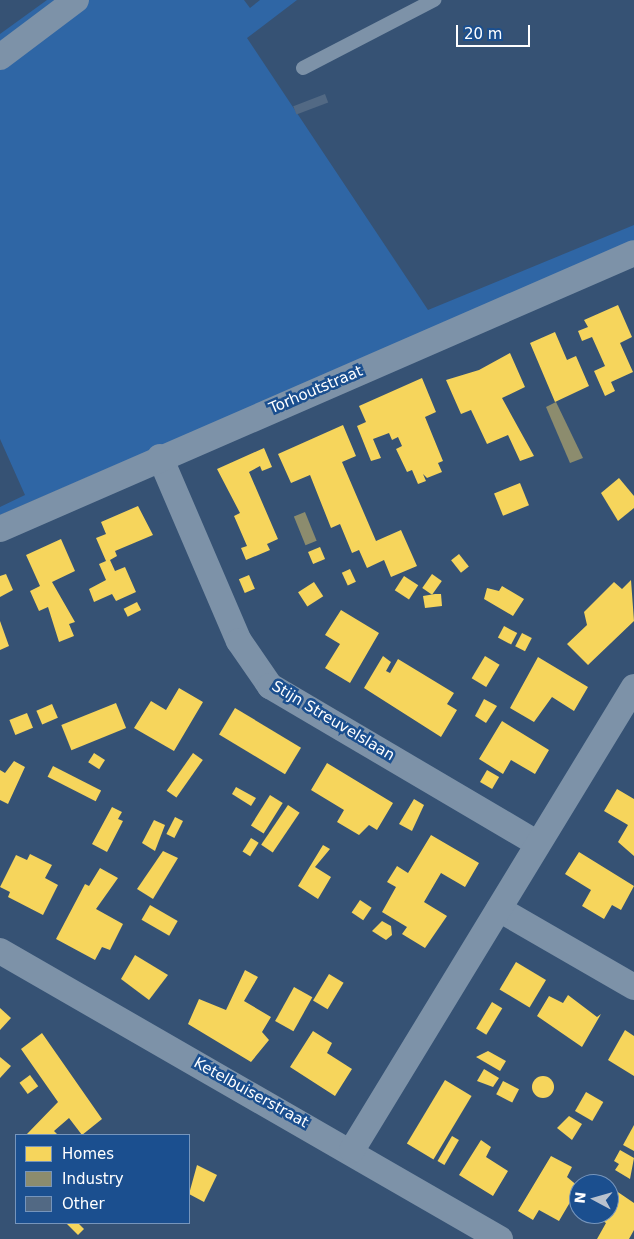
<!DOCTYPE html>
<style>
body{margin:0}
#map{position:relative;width:634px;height:1239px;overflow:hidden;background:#365274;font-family:"DejaVu Sans",sans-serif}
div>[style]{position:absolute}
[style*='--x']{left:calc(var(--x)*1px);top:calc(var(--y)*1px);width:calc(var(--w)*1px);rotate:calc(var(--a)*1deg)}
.green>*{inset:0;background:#2f66a5}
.homes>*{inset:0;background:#f6d55c;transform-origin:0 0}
.round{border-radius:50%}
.industry>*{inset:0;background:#8c8c6e;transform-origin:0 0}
.building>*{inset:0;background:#526984;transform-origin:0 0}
.service>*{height:14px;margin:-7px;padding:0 7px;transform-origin:7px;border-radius:7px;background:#7d92a8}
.minor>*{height:26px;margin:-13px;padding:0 13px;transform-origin:13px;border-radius:13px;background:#7d92a8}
span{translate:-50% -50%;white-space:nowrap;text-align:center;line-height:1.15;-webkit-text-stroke:5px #1b4f8f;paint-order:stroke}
.street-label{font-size:15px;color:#fff}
.legend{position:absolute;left:15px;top:1134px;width:175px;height:90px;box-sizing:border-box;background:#1b4f8f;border:1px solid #7695bc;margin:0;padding:6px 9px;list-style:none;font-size:15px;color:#fff}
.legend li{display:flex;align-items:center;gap:10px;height:25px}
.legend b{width:25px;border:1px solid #7695bc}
.north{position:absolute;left:569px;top:1174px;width:50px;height:50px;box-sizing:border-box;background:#1b4f8f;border:1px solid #7695bc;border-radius:50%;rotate:276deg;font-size:14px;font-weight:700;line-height:20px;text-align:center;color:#fff}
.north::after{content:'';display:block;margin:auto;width:18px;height:22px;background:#b9c2ce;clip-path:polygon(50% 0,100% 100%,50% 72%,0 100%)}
.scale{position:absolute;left:456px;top:25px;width:74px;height:22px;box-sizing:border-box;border:2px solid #fff;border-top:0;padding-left:6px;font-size:15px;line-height:18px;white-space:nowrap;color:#fff;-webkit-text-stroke:4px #1b4f8f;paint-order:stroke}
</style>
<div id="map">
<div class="green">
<div style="clip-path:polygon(47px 0,65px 0,0 48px,0 34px)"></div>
<div style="clip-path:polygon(89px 0,244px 0,250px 8px,260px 0,297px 0,247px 38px,428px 310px,634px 225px,634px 242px,0 515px,0 507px,25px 495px,0 439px,0 65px)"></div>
</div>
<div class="homes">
<div style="clip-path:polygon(618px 305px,632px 337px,620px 343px,633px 372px,611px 382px,615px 391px,605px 396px,594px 371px,605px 366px,592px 337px,582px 341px,578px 331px,588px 327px,584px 320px)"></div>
<div style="clip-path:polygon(555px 332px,567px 360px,576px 356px,589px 386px,555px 402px,530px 343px)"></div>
<div style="clip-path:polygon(510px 353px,525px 387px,502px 398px,534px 456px,520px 461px,508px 435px,487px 444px,471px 410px,461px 414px,446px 380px,479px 370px)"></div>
<div style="clip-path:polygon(422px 378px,436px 412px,425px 417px,443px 461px,438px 463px,442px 472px,427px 478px,423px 474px,426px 481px,418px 484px,412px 470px,407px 472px,396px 449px,402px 446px,398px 437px,392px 440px,389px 433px,373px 439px,381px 458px,371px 461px,357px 426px,366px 422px,359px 406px)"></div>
<div style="clip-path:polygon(343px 425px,356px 456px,342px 462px,376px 541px,401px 530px,417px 566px,391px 577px,384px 560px,367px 568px,359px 550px,352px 553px,340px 524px,331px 528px,310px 475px,291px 483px,278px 454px)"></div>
<div style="clip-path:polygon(264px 448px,272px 467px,262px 471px,260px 466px,249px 472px,278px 539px,267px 544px,270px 550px,246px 560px,241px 548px,247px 546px,234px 516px,240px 513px,217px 469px)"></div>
<div style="clip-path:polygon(619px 478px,634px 496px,634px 508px,618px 521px,601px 493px)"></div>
<div style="left:520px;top:483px;width:24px;height:28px;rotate:68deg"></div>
<div style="clip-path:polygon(138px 506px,153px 535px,115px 551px,117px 556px,110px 560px,115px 571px,125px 567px,136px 592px,116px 601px,112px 594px,94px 602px,89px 589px,106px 580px,99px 564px,106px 561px,96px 538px,106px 534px,101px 522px)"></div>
<div style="clip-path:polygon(61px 539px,75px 571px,52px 582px,75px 622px,69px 624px,74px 636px,59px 642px,48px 607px,39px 611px,30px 591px,40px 586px,26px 555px)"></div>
<div style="left:320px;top:547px;width:13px;height:13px;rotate:67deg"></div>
<div style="left:459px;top:554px;width:16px;height:10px;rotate:52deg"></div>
<div style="left:350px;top:569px;width:14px;height:9px;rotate:65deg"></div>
<div style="clip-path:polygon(6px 574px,13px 590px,0 597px,0 576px)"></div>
<div style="left:432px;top:574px;width:12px;height:17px;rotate:35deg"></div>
<div style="left:249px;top:575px;width:15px;height:11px;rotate:67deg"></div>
<div style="left:404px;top:576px;width:17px;height:17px;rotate:33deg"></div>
<div style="clip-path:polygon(631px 580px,634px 621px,588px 665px,567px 644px,587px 625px,584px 612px,614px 582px,622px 589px)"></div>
<div style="left:314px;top:582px;width:17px;height:19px;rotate:57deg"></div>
<div style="clip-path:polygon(502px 586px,524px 599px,513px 616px,484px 599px,487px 588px,499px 591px)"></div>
<div style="clip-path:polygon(435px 594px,441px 594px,442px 606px,425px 608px,423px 596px)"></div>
<div style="left:137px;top:602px;width:9px;height:15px;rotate:63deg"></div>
<div style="clip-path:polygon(341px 610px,379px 633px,350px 683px,325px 668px,340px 644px,325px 635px)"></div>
<div style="clip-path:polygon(0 621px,9px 646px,0 650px)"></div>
<div style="left:504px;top:626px;width:15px;height:13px;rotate:28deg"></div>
<div style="left:522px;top:633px;width:11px;height:15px;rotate:27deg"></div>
<div style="clip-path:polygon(383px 656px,391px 662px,386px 671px,390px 673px,398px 659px,454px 693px,447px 704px,457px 710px,441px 737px,364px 688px)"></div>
<div style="left:485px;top:656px;width:17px;height:26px;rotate:31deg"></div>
<div style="clip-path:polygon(538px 657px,588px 687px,574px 711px,552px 697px,534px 722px,510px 708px)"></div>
<div style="clip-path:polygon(179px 688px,203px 702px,174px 751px,134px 728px,151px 701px,166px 710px)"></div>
<div style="clip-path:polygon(484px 699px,497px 706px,486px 723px,475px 716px)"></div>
<div style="left:116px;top:703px;width:27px;height:59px;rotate:68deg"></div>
<div style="left:52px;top:704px;width:15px;height:17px;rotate:67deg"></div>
<div style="left:235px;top:708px;width:77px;height:31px;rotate:31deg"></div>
<div style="left:27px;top:713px;width:16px;height:19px;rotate:68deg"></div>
<div style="clip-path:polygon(502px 721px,549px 750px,535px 774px,511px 760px,503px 774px,479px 759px)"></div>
<div style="left:94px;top:753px;width:13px;height:11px;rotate:32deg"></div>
<div style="left:193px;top:753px;width:12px;height:46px;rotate:35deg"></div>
<div style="clip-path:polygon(14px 761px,25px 767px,8px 804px,0 800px,0 770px,5px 773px)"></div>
<div style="clip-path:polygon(327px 763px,393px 803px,377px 830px,369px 825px,359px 835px,337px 822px,344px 810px,311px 790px)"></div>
<div style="left:53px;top:766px;width:54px;height:12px;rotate:27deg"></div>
<div style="left:487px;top:770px;width:14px;height:14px;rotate:30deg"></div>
<div style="clip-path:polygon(236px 787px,256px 798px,251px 806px,232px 794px)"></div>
<div style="clip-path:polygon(617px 789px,634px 799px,634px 856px,618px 842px,628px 825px,604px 811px)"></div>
<div style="left:270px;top:795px;width:15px;height:36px;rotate:32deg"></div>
<div style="clip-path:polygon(414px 799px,424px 805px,412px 831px,399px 824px)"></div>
<div style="left:288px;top:805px;width:14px;height:48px;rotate:34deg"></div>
<div style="clip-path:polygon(112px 807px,122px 812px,118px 819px,123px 821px,107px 852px,92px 844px)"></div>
<div style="left:175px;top:817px;width:9px;height:19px;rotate:27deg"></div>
<div style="clip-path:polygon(154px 820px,165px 825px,155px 851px,142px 843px)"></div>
<div style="clip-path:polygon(431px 835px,479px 863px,465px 887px,441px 873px,424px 902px,447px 916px,425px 948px,402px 934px,407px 927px,382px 912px,396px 887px,387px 882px,397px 866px,408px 873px)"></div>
<div style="left:251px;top:838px;width:9px;height:16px;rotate:32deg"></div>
<div style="clip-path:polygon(323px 845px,330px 849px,315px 867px,331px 877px,318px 899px,298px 886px)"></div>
<div style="clip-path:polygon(163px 851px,178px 858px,153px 899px,137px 889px)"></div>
<div style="clip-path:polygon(579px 852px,634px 886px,621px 910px,612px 905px,604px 919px,582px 906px,591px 890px,565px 874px)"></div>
<div style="clip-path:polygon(30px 854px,52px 865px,45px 878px,58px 885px,43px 915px,8px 897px,10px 892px,0 887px,16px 855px,27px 860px)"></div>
<div style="clip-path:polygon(100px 868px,118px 878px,96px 909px,123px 924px,110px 950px,102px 947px,95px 960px,56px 939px,85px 884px,89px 886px)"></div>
<div style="left:360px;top:900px;width:14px;height:15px;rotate:34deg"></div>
<div style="left:150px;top:905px;width:32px;height:17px;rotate:30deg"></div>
<div style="clip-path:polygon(382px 921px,391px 926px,392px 935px,386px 940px,372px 931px)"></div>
<div style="clip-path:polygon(135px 955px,168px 975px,149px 1000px,121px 979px)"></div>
<div style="left:516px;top:962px;width:35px;height:32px;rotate:31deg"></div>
<div style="clip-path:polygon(245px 970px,258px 977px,244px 1001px,271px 1017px,262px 1032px,269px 1040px,251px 1062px,188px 1024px,199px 999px,226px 1010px)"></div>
<div style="left:329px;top:974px;width:17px;height:31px;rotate:31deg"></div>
<div style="left:294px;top:987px;width:21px;height:39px;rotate:29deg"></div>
<div style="clip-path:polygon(568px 995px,597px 1017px,601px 1014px,582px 1047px,537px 1016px,549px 996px,563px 1003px)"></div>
<div style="left:492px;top:1002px;width:12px;height:31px;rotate:31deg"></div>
<div style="clip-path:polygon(0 1008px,11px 1018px,0 1030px)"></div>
<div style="clip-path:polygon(625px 1030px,634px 1036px,634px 1076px,608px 1060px)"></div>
<div style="clip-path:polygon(313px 1031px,332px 1043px,327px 1053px,352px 1069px,335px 1096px,290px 1067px)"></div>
<div style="clip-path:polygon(42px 1033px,102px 1119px,82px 1135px,69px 1118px,54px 1131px,58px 1135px,26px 1135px,58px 1102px,21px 1049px)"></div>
<div style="clip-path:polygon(488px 1051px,506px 1061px,500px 1071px,476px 1057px)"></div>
<div style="clip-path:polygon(0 1057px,11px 1066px,0 1078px)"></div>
<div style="clip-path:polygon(484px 1069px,499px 1078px,493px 1087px,477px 1081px)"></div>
<div style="left:30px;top:1075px;width:14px;height:13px;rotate:54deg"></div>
<div class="round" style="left:532px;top:1076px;width:22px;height:22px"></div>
<div style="left:445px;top:1080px;width:31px;height:74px;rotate:31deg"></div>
<div style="left:503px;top:1081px;width:18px;height:15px;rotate:27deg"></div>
<div style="left:586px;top:1092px;width:20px;height:22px;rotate:30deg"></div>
<div style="clip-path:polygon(569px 1116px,582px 1124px,572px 1140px,557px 1128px)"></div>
<div style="clip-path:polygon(634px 1125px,634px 1151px,623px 1145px)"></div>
<div style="left:452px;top:1136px;width:8px;height:29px;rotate:30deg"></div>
<div style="clip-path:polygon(481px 1140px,491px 1147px,486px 1157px,508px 1171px,493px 1196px,459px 1175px)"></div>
<div style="clip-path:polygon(620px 1150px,634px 1158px,630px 1179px,615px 1170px,619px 1164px,614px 1161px)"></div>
<div style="clip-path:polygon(551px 1156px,572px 1167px,567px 1177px,579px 1187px,559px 1221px,539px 1210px,533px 1220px,518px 1211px)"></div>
<div style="clip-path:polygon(197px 1165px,217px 1175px,204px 1202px,189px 1194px)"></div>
<div style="clip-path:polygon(609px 1186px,634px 1203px,634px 1230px,629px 1239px,597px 1239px,606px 1223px,596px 1217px,609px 1214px)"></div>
<div style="clip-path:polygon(66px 1223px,78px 1223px,84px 1229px,78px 1235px)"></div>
</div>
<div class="industry">
<div style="clip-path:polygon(556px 402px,583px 458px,570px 463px,546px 407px)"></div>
<div style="left:305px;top:512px;width:31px;height:12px;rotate:68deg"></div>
</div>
<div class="building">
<div style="left:325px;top:94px;width:9px;height:34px;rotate:69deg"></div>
</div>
<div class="service">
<div style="--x:303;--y:68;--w:148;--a:-27.4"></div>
</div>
<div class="minor">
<div style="--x:0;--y:57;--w:95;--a:-36.9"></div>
<div style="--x:160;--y:457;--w:200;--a:66.8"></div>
<div style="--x:239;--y:641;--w:55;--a:55.4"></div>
<div style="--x:270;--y:686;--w:310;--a:30.5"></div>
<div style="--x:0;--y:529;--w:691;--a:-23.52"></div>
<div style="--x:499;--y:909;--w:156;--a:30"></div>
<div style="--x:0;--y:951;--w:577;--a:29.94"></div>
<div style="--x:352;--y:1150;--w:542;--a:-58.66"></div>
</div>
<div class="street-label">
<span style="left:316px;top:390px;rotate:-23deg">Torhoutstraat</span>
<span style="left:333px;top:721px;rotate:31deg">Stijn Streuvelslaan</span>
<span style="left:251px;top:1093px;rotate:29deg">Ketelbuiserstraat</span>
</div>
<ul class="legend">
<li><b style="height:14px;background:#f6d55c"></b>Homes</li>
<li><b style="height:14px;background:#8c8c6e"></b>Industry</li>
<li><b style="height:14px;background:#526984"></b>Other</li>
</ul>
<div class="north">N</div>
<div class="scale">20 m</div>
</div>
